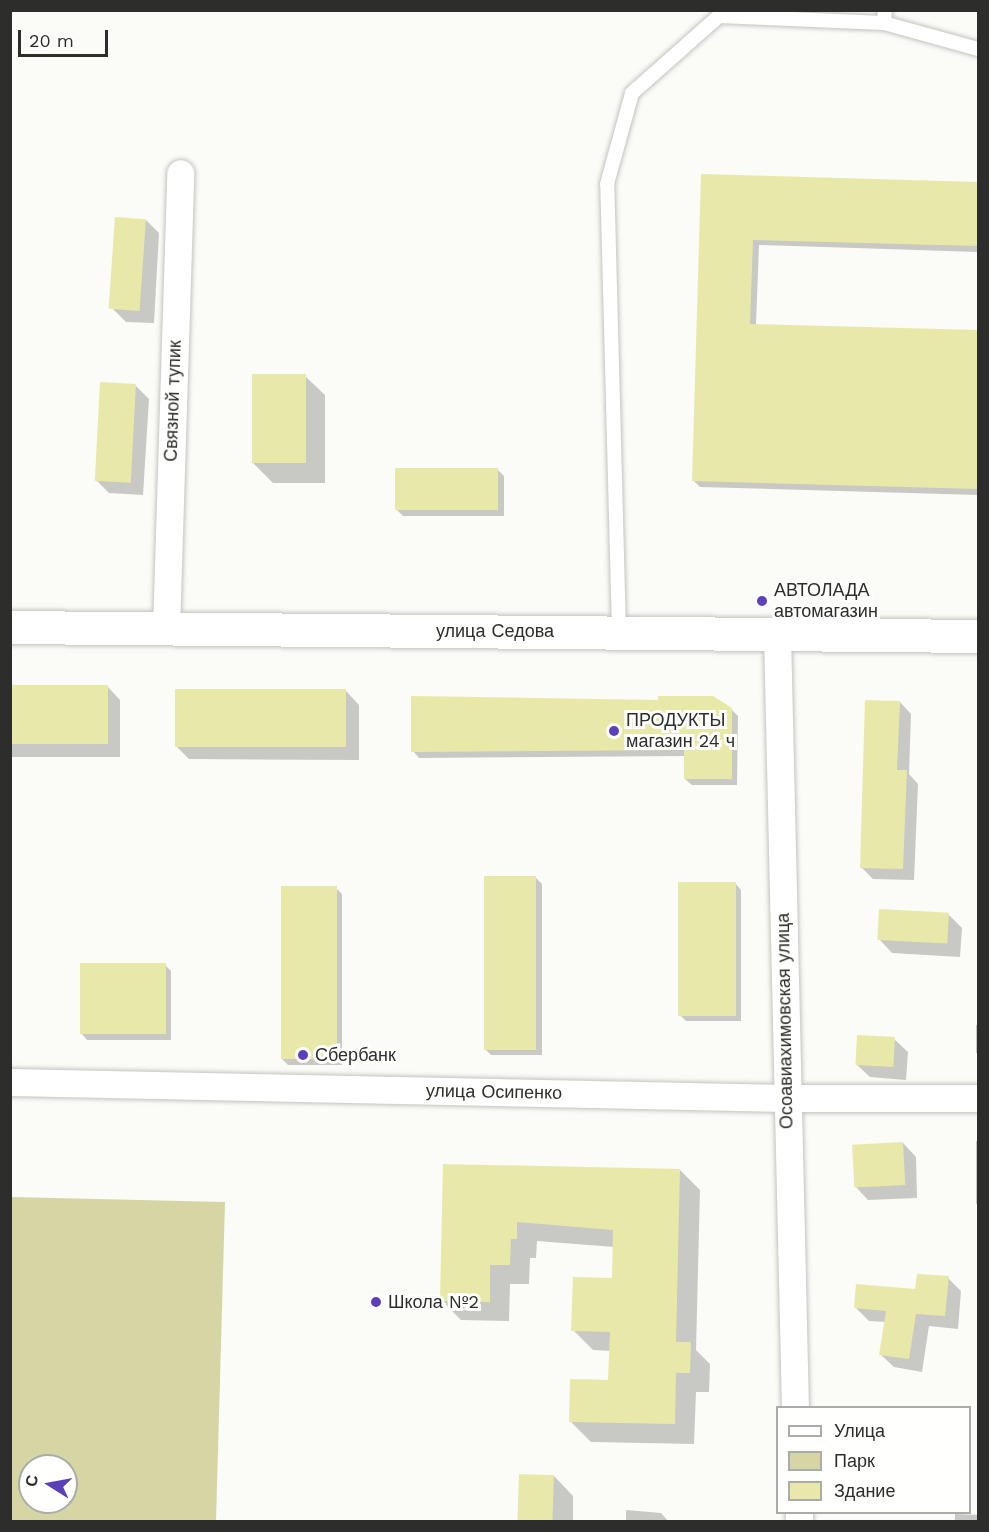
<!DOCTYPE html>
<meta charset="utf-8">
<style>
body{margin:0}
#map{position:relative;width:989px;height:1532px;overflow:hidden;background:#fbfbf7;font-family:"Work Sans",sans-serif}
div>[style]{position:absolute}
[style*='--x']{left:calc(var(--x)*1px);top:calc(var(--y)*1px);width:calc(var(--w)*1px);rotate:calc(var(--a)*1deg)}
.green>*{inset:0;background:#d6d6a4}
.shadow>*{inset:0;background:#0003;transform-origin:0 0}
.building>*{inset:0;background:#e8e9a9;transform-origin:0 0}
.roads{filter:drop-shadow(0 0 2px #c3c4c0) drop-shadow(0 0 2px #c3c4c0)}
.service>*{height:14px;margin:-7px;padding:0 7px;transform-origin:7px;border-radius:7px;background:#fff}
.minor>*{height:27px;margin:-13.5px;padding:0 13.5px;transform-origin:13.5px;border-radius:13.5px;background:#fff}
.secondary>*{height:33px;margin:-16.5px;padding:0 16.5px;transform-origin:16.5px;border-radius:16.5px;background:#fff}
.dots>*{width:16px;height:16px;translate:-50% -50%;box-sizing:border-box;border:3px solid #fffffe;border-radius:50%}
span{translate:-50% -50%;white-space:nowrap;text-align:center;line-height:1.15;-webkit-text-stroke:6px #fffffe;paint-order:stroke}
.street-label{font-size:18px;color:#2d2e2c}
.poi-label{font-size:18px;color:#2d2e2c}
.left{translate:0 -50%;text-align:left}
.frame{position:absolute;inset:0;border:12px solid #2d2e2c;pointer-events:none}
.legend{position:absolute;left:776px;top:1406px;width:195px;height:108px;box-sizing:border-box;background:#fffffe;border:2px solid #ababaa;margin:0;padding:8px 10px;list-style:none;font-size:18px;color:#2d2e2c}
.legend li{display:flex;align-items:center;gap:12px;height:30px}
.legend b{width:30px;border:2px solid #ababaa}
.north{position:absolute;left:18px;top:1454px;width:60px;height:60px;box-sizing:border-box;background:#fffffe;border:2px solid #ababaa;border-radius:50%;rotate:281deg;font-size:16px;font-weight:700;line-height:24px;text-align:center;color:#2d2e2c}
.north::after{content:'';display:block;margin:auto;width:21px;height:27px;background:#5c40b8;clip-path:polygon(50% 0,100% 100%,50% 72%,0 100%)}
.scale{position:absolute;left:18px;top:30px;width:90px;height:27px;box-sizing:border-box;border:3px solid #2d2e2c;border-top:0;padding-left:8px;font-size:18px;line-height:21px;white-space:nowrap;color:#2d2e2c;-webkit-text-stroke:4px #fffffe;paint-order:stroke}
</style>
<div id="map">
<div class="green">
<div style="clip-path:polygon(evenodd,11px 1197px,225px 1202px,216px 1521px,11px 1521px,11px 1197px,30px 1466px,66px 1466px,66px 1502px,30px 1502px,30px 1466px)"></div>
</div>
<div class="shadow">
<div style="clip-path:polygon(702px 176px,978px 184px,978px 252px,759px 245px,756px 325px,978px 332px,978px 495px,700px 487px,693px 480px)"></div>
<div style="clip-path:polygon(146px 220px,159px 233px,154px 323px,126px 322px,112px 308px)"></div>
<div style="clip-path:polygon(305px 376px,325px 395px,325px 483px,273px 483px,253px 463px)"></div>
<div style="clip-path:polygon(135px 385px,149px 399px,143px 495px,109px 493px,96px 480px)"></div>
<div style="clip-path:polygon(498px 470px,504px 476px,504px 516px,403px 516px,396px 509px)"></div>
<div style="clip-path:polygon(10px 686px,107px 686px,120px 700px,120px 757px,10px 757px)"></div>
<div style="clip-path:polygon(346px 691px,359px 705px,359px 760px,189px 759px,176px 746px)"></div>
<div style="clip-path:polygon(660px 701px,731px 709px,738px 716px,737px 785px,692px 785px,685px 779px,685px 756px,419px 758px,413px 751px)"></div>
<div style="clip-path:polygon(900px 702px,911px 714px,909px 774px,918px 784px,914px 880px,873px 879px,861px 867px)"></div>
<div style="clip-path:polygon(536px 878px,542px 884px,542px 1055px,491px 1055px,485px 1049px)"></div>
<div style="clip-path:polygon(735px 883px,741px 890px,741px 1021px,686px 1021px,680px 1015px)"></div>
<div style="clip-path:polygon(336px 888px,342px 894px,342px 1065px,288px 1065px,282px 1059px)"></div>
<div style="clip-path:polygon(948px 914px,962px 928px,960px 957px,892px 953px,879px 939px)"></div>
<div style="clip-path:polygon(165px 965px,171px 971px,171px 1040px,87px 1040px,81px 1033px)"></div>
<div style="left:976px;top:1025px;width:2px;height:28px"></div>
<div style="clip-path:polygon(894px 1039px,908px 1052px,906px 1080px,870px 1077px,856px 1064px)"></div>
<div style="left:976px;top:1141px;width:2px;height:63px"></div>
<div style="clip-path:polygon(903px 1143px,916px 1157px,917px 1198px,868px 1200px,855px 1186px)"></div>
<div style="clip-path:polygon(444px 1165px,680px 1170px,700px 1190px,696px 1350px,710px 1364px,709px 1392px,696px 1392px,694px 1444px,591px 1442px,571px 1422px,610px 1381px,611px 1351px,593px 1350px,573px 1330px,614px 1280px,614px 1247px,537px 1241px,536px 1258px,530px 1258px,529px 1284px,510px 1284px,509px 1321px,461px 1320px,441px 1300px)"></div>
<div style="clip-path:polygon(948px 1278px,961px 1291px,958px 1329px,929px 1326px,922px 1372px,894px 1367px,880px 1354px,886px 1322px,869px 1321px,856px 1308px,917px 1291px)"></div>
<div style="clip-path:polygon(521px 1476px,554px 1476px,573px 1496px,573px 1522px,520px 1522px)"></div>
<div style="clip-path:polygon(626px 1510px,661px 1513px,669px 1522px,626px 1522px)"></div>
<div style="left:955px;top:1514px;width:23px;height:8px;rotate:2deg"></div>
</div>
<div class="building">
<div style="clip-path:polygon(701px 174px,978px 182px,978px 246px,753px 240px,750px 324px,978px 330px,978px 489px,692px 481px)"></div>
<div style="left:115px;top:217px;width:31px;height:92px;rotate:4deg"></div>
<div style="left:252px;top:374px;width:54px;height:89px"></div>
<div style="left:100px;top:382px;width:36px;height:99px;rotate:3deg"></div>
<div style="left:395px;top:468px;width:103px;height:42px"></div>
<div style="left:10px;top:685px;width:98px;height:59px"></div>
<div style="left:175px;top:689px;width:171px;height:58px"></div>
<div style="clip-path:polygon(411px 696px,658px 700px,658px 696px,713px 696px,732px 708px,732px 779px,684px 779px,684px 750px,411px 752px)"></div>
<div style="clip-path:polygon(865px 700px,900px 701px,897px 770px,907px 770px,903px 869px,860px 868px)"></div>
<div style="left:484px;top:876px;width:52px;height:174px"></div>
<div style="left:678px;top:882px;width:58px;height:134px"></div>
<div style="left:281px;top:886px;width:56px;height:173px"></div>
<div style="left:879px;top:909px;width:70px;height:31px;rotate:3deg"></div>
<div style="left:80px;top:963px;width:86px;height:71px"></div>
<div style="left:857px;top:1035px;width:38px;height:30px;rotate:3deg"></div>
<div style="left:903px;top:1142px;width:43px;height:51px;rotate:87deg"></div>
<div style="clip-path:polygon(443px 1164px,680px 1169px,676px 1342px,691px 1342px,690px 1373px,676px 1373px,675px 1424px,569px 1422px,570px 1379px,608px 1380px,610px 1332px,571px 1331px,573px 1277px,612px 1278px,613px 1230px,517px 1222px,517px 1239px,511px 1239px,510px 1265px,490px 1265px,490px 1302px,440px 1301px)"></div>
<div style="clip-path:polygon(917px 1274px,949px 1276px,945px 1316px,916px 1314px,909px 1359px,879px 1355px,886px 1311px,854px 1308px,856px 1284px,915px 1289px)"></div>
<div style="left:519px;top:1474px;width:35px;height:47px;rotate:2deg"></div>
</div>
<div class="roads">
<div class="service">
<div style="--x:884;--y:23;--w:98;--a:15.5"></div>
<div style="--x:619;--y:632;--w:448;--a:-91.5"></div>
<div style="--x:607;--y:184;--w:94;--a:-74.6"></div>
<div style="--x:632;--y:93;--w:116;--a:-41.5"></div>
<div style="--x:719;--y:16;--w:165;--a:2.4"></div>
<div style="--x:884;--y:23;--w:13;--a:-86"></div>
</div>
<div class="minor">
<div style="--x:166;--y:629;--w:456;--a:-88.2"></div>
<div style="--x:777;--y:634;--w:774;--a:88.67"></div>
<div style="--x:10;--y:1082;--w:776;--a:1.18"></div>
<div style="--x:786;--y:1098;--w:192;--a:0"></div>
<div style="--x:799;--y:1512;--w:10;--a:90"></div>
</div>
<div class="secondary">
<div style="--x:10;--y:627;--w:968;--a:0.53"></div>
</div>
</div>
<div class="dots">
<div style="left:762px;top:601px;background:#5c40b8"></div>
<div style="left:614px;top:731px;background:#5c40b8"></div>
<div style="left:303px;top:1055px;background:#5c40b8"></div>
<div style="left:376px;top:1302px;background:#5c40b8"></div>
</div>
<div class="street-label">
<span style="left:173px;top:401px;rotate:-88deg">Связной тупик</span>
<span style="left:495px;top:631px">улица Седова</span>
<span style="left:785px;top:1021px;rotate:-91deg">Осоавиахимовская улица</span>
<span style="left:494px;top:1092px;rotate:1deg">улица Осипенко</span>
</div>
<div class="poi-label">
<span class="left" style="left:774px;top:601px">АВТОЛАДА<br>автомагазин</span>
<span class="left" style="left:626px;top:731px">ПРОДУКТЫ<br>магазин 24 ч</span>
<span class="left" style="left:315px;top:1055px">Сбербанк</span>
<span class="left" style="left:388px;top:1302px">Школа №2</span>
</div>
<div class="frame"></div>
<ul class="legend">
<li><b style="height:8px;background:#fff"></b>Улица</li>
<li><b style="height:16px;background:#d6d6a4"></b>Парк</li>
<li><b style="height:16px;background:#e8e9a9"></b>Здание</li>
</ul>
<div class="north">С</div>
<div class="scale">20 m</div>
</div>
